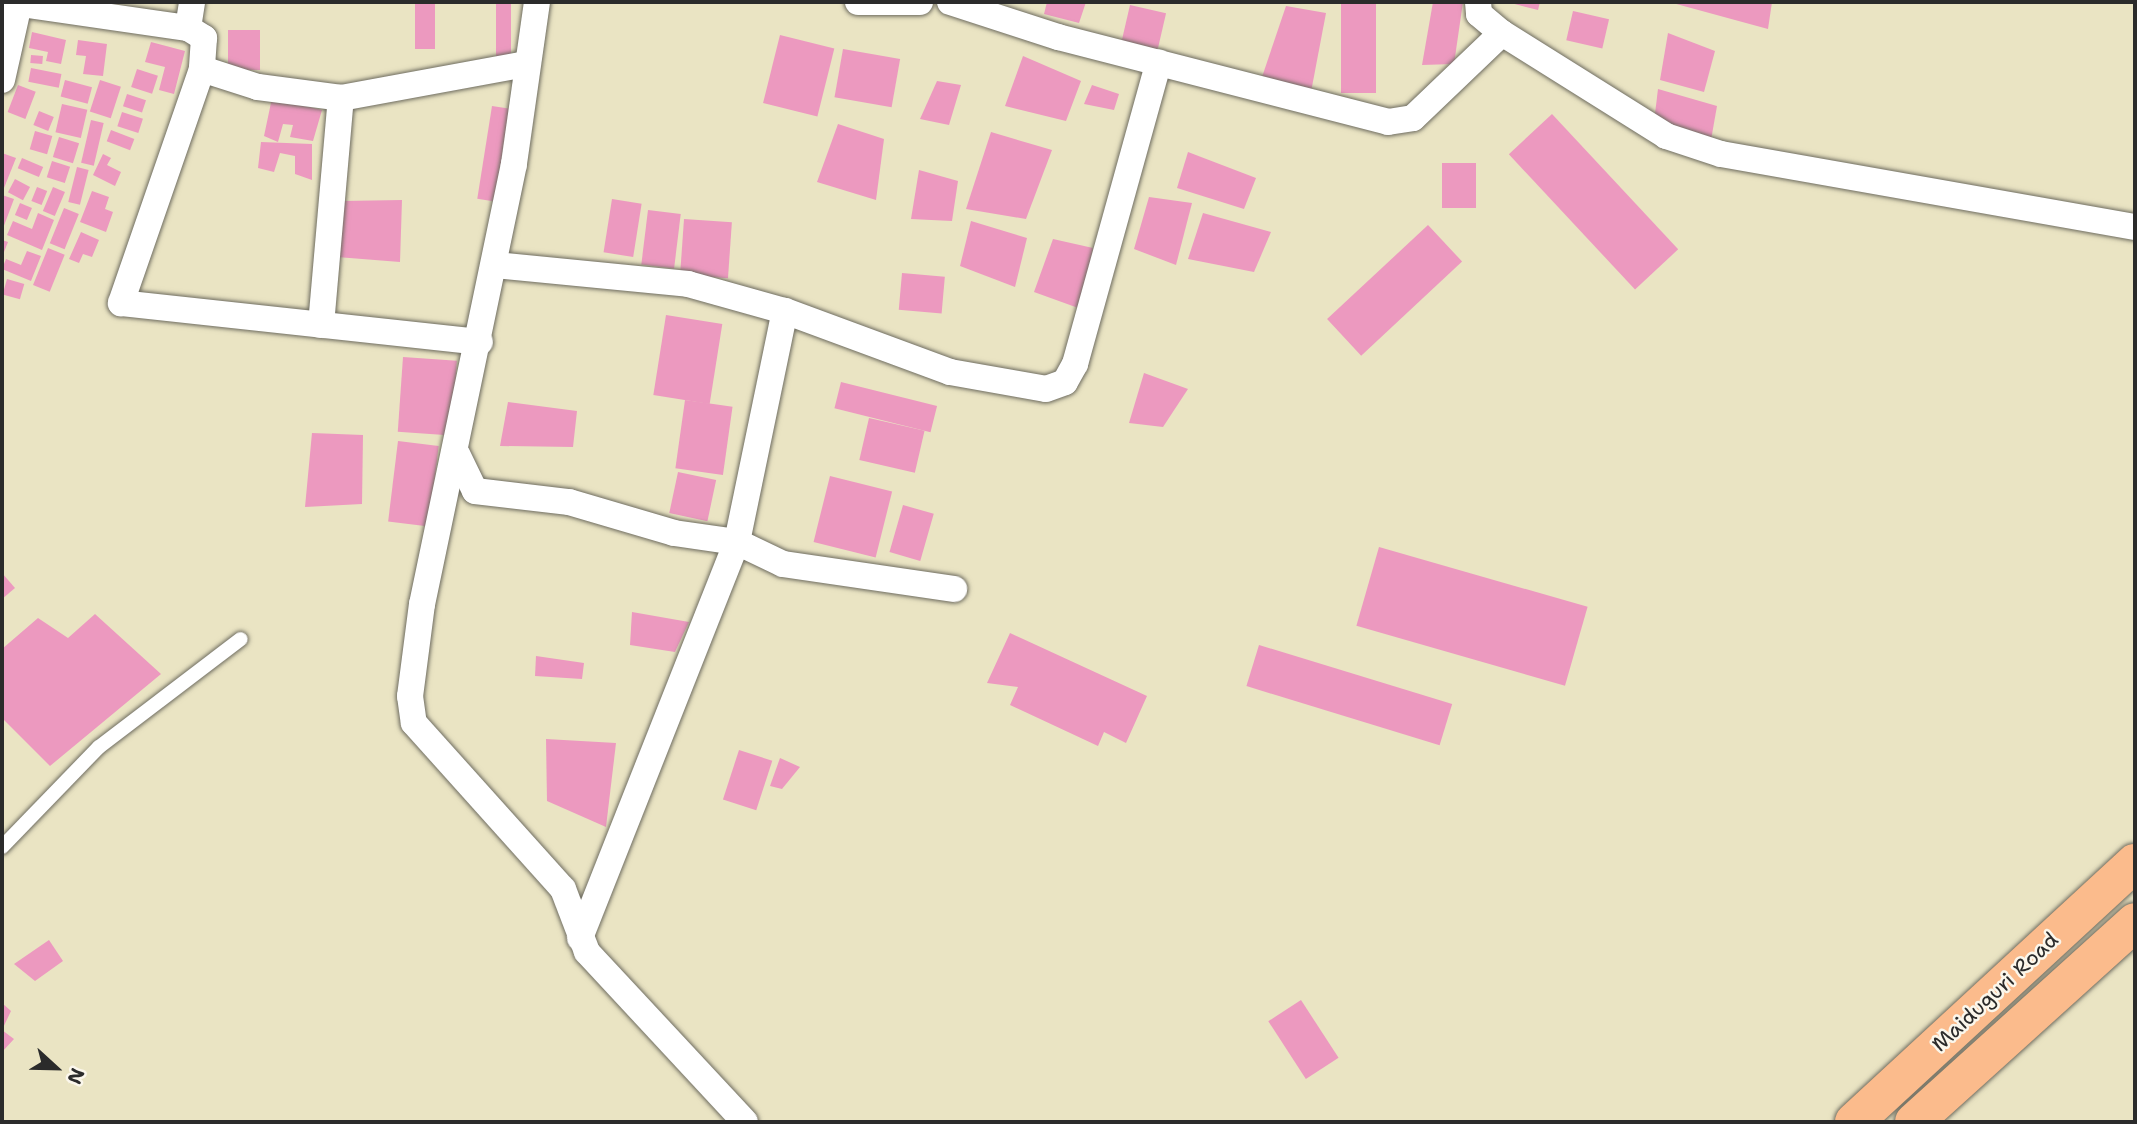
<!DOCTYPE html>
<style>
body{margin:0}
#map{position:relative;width:2137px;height:1124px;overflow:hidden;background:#eae4c3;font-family:"Shantell Sans",sans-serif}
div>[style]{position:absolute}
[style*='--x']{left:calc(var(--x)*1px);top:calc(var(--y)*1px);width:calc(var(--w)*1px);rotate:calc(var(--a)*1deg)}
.building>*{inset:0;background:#ec99bf;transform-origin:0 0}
.roads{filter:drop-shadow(0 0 2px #6e6c60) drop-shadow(0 0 2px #6e6c60)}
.service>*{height:14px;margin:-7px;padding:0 7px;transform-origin:7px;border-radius:7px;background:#fff}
.minor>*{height:26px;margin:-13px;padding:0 13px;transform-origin:13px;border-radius:13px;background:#fff}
.trunk>*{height:38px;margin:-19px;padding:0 19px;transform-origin:19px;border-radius:19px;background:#fbbb8c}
span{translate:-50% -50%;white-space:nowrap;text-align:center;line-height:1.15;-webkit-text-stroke:5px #fbf7ec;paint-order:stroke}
.street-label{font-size:21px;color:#2b2b2b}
.frame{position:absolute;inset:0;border:4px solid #2b2b2b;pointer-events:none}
.north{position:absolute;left:21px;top:1033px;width:70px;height:70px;-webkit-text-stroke:5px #fbf7ec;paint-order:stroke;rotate:112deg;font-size:19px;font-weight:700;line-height:28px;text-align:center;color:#2b2b2b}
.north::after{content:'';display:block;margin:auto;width:24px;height:32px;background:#2b2b2b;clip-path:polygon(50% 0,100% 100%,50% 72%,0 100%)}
</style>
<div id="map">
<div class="building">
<div style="left:415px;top:2px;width:20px;height:47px"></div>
<div style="left:496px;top:2px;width:15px;height:54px"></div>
<div style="clip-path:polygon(1047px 2px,1086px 2px,1079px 23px,1044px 14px)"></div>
<div style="left:1341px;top:2px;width:35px;height:91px"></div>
<div style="clip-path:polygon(1433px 2px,1463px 2px,1454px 64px,1422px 65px)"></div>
<div style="clip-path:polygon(1507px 2px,1540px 2px,1538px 10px)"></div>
<div style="clip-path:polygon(1669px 2px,1772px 2px,1768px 29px)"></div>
<div style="left:1130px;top:5px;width:37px;height:37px;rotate:13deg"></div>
<div style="clip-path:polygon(1286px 6px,1326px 13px,1311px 92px,1262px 77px)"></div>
<div style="left:1573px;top:11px;width:37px;height:30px;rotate:13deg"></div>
<div style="left:228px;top:30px;width:32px;height:40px"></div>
<div style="clip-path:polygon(32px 32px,66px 40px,61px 64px,46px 61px,48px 52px,29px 48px)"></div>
<div style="clip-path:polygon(1668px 33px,1715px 51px,1704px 92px,1660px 80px)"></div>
<div style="left:780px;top:35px;width:56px;height:70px;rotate:14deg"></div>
<div style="clip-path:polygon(78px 40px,107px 44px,103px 76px,83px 74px,86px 56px,76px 55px)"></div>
<div style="clip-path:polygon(151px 42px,185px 51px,174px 94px,159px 90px,165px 67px,145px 62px)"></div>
<div style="left:843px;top:49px;width:58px;height:49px;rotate:10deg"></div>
<div style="left:31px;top:55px;width:12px;height:8px;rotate:5deg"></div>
<div style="clip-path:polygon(1023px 56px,1081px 81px,1066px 121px,1005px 106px)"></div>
<div style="left:31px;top:68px;width:31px;height:14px;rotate:11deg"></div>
<div style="left:137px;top:69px;width:22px;height:19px;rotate:18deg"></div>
<div style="left:65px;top:80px;width:28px;height:17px;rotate:15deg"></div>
<div style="left:100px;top:80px;width:22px;height:33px;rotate:18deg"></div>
<div style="clip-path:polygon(937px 81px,961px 85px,949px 125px,920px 119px)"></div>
<div style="left:18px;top:85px;width:19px;height:29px;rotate:21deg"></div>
<div style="clip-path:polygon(1092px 85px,1119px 94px,1114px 110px,1084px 104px)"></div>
<div style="clip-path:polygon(1658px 89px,1717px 106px,1711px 140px,1654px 122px)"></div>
<div style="left:127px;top:94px;width:20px;height:13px;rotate:18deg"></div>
<div style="clip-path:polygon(272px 98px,322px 110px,313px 141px,290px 137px,293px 125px,283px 124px,278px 142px,264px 136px)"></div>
<div style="left:62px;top:104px;width:26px;height:29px;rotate:13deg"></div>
<div style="left:492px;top:106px;width:24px;height:94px;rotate:9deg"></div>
<div style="left:39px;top:111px;width:16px;height:15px;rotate:22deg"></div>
<div style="left:122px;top:112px;width:22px;height:15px;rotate:18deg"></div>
<div style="left:1552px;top:114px;width:185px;height:59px;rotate:47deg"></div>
<div style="left:91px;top:120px;width:13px;height:44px;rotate:13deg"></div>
<div style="clip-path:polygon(838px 124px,884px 139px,876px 200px,817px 182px)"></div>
<div style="left:111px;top:130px;width:25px;height:12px;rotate:21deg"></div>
<div style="left:35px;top:131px;width:18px;height:19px;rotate:16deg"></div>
<div style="clip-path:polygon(991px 132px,1052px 150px,1026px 219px,966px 209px)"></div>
<div style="left:59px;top:137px;width:21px;height:21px;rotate:17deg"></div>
<div style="clip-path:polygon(261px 142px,312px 144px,312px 180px,295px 174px,295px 156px,280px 153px,274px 172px,258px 168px)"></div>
<div style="clip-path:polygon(1188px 152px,1256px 178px,1244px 209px,1177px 188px)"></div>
<div style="clip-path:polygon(2px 153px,16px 158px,4px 188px,2px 187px)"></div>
<div style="clip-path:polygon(103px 154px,111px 158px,107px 165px,121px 172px,115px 186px,93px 175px)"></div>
<div style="left:22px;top:158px;width:23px;height:11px;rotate:23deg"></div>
<div style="left:52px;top:161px;width:19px;height:17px;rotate:18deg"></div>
<div style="left:1476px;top:163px;width:45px;height:34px;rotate:90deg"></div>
<div style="left:77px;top:167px;width:12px;height:36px;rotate:14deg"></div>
<div style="clip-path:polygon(919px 170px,958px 181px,952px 221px,911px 219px)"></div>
<div style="left:15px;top:179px;width:17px;height:15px;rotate:28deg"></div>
<div style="left:37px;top:187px;width:11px;height:15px;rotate:22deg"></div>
<div style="left:53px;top:187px;width:13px;height:26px;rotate:23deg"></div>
<div style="clip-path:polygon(92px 191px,109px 197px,105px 209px,113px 212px,106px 232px,80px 222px)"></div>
<div style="clip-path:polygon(2px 195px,14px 199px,2px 231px)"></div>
<div style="clip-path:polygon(1149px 197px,1192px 203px,1176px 265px,1134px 249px)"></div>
<div style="left:612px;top:199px;width:30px;height:54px;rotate:9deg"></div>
<div style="clip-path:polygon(402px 200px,400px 262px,337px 257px,342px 201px)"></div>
<div style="left:20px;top:203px;width:13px;height:13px;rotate:23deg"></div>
<div style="left:64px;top:208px;width:16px;height:38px;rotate:22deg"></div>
<div style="left:648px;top:210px;width:33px;height:55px;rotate:7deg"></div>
<div style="clip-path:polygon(38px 213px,54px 220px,42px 250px,7px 235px,13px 221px,32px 229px)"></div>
<div style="clip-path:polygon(1203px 213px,1271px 232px,1254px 272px,1188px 259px)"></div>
<div style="left:684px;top:219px;width:48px;height:56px;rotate:4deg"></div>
<div style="clip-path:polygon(971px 221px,1027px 238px,1015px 287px,960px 266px)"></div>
<div style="left:1428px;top:225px;width:50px;height:138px;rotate:47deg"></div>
<div style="clip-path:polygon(81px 232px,99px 240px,92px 257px,83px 254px,79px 263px,69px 259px)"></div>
<div style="clip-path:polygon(1053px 239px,1093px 248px,1081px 309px,1034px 292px)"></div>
<div style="clip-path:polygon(2px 240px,8px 242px,2px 257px)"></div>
<div style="left:48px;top:248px;width:18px;height:40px;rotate:22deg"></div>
<div style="clip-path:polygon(27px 251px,41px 256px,31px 281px,2px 269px,6px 259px,21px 265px)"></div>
<div style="left:902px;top:273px;width:43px;height:37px;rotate:5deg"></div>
<div style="left:7px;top:279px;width:18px;height:16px;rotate:16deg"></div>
<div style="left:666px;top:315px;width:57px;height:81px;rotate:9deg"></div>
<div style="left:403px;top:357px;width:54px;height:75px;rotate:4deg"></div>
<div style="clip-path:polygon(1144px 373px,1188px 389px,1163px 427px,1129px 423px)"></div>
<div style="left:841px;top:382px;width:99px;height:27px;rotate:14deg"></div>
<div style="left:685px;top:400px;width:48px;height:69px;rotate:8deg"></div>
<div style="clip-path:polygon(508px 402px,577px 411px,573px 447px,500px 446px)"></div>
<div style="left:869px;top:418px;width:57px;height:43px;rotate:13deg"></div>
<div style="clip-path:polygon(312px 433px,363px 435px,362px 504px,305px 507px)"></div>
<div style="left:398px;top:441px;width:41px;height:81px;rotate:7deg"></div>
<div style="left:678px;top:472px;width:39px;height:42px;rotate:12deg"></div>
<div style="left:830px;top:476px;width:64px;height:68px;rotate:14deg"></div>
<div style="left:903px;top:505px;width:32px;height:49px;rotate:16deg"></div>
<div style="left:1379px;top:547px;width:217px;height:82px;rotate:16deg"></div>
<div style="clip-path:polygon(2px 573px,15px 588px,2px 599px)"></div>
<div style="clip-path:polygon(632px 612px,689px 622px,675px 652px,630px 645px)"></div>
<div style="clip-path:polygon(95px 614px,161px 674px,50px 766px,2px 718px,2px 649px,38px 618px,68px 638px)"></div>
<div style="clip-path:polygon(1010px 633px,1147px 696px,1126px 743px,1104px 732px,1098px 746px,1010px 705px,1018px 687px,987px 683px)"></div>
<div style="left:1259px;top:645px;width:202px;height:43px;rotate:17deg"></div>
<div style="clip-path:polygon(536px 656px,584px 663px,582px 679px,535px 676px)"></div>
<div style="clip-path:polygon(546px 739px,616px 743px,606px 827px,547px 801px)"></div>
<div style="left:739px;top:750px;width:35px;height:52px;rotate:18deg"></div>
<div style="clip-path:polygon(780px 758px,800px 767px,782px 789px,770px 786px)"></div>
<div style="clip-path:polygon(49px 940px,63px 961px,35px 981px,14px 964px)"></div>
<div style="left:1301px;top:1000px;width:69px;height:39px;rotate:57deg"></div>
<div style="clip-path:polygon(2px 1003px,11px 1011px,2px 1030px,14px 1039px,2px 1052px)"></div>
</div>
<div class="roads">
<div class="service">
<div style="--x:2;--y:847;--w:139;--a:-45.9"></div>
<div style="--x:99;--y:747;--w:178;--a:-37.3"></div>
</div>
<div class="minor">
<div style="--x:7;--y:2;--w:183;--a:8.2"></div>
<div style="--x:188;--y:28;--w:19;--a:32"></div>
<div style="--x:204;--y:38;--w:31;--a:94"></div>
<div style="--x:202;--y:69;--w:248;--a:109.1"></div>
<div style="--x:121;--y:303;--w:361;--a:6.2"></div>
<div style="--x:537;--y:2;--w:164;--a:98.1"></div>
<div style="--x:514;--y:164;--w:450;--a:101.8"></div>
<div style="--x:422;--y:604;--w:93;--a:97.4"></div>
<div style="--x:410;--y:696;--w:27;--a:82"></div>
<div style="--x:414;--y:723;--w:223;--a:48.1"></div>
<div style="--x:563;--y:889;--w:67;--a:69.1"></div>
<div style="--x:587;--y:952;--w:232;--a:47.1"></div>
<div style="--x:858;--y:2;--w:62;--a:0"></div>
<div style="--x:950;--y:2;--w:114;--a:18"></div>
<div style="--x:1058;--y:37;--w:341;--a:14.4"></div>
<div style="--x:1388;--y:122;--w:25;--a:-9"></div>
<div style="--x:1413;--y:118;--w:123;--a:-43.7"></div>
<div style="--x:1478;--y:2;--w:12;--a:85"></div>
<div style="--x:1479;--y:14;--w:30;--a:40"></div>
<div style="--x:1502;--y:33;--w:194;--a:32.1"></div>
<div style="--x:1666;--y:136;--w:58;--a:18.1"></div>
<div style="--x:1721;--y:154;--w:420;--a:10"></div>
<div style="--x:188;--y:28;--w:26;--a:-81"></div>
<div style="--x:202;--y:69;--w:59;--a:17.8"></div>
<div style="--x:258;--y:87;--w:84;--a:7.5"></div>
<div style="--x:341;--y:98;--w:188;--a:-10.4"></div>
<div style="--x:2;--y:80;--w:78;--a:-77.4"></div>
<div style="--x:495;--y:265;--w:194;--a:5.6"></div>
<div style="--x:688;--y:284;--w:101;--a:15.6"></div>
<div style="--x:785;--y:311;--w:176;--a:20.3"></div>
<div style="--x:950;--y:372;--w:97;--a:10"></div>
<div style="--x:1046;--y:389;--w:20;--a:-20"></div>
<div style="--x:1065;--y:382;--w:21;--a:-61"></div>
<div style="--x:1075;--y:364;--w:313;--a:-74.5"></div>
<div style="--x:321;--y:325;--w:228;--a:-85"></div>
<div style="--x:457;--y:454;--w:41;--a:64.1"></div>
<div style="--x:475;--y:491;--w:95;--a:6.7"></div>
<div style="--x:569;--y:502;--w:109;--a:16.4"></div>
<div style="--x:674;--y:533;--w:64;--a:8.1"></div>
<div style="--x:737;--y:542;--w:51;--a:25.6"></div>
<div style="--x:783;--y:564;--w:173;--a:8.3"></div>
<div style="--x:580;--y:938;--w:426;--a:-68.4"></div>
<div style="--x:737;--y:542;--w:236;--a:-78.3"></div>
</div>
<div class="trunk">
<div style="--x:1854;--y:1122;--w:382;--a:-42.7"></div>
<div style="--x:1914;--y:1122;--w:298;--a:-42.1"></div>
</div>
</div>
<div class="street-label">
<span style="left:1995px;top:992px;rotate:-43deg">Maiduguri Road</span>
</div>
<div class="frame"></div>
<div class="north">N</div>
</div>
